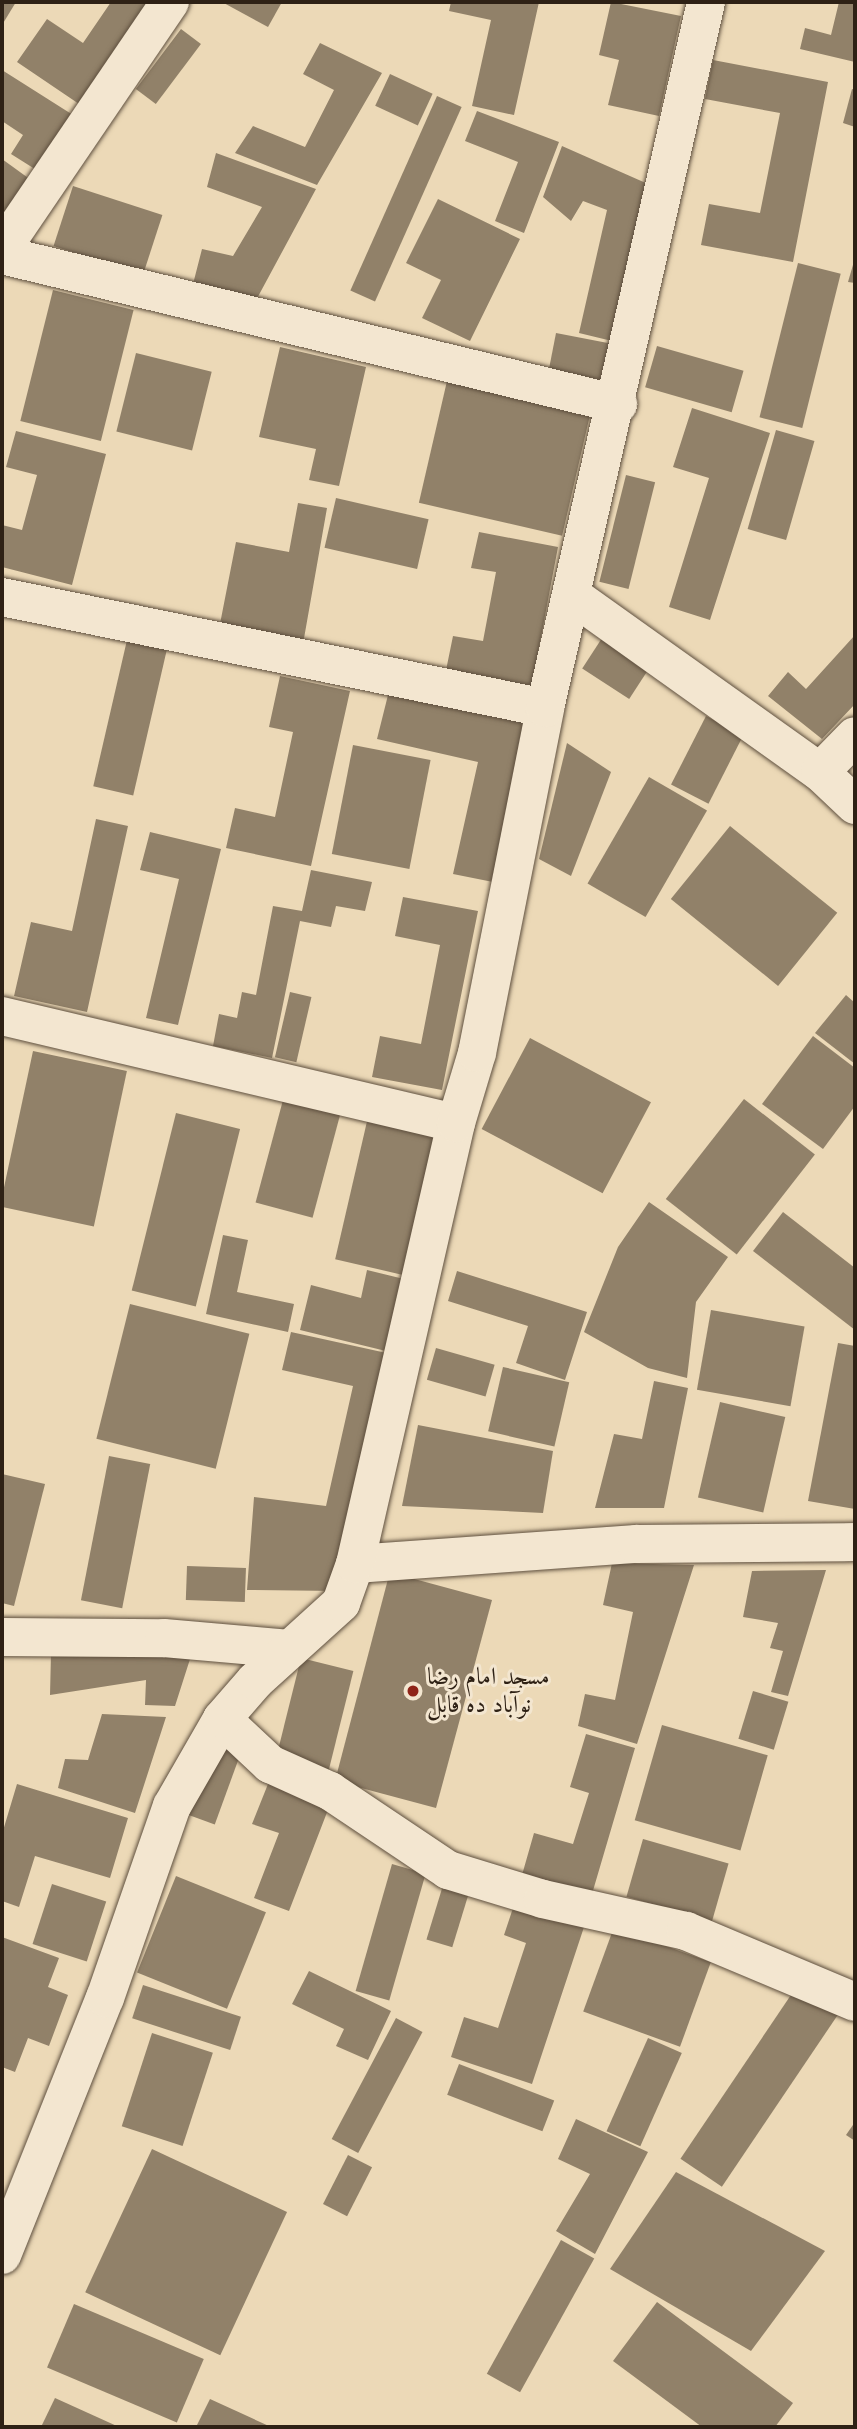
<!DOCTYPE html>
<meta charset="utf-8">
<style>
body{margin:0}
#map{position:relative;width:857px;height:2429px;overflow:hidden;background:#ecd9b7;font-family:Cardo,Amiri,serif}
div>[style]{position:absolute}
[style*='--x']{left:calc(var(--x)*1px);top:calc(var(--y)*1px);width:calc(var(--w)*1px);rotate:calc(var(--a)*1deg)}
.building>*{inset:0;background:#918169;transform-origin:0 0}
.roads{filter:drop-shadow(0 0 2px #5e4f3e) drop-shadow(0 0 2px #5e4f3e)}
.minor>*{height:38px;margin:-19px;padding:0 19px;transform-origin:19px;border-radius:19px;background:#f3e6d0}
.dots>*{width:19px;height:19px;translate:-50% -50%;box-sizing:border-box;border:4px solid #f3e6d0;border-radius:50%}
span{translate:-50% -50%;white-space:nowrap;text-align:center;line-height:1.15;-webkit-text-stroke:6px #f3e6d0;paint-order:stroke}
.poi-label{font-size:24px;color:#2e2115}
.left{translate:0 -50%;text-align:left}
.frame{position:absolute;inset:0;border:4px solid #2e2115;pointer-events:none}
</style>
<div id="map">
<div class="building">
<div style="clip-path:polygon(2px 2px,16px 2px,2px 25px)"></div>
<div style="clip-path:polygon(111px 2px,152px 2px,82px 106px,17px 62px,47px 19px,83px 43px)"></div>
<div style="clip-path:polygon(222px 2px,282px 2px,268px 27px)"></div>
<div style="clip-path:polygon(451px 2px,539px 2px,514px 115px,472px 106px,491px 20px,449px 11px)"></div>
<div style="clip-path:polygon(611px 2px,681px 16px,659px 116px,608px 105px,619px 60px,599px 55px)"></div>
<div style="clip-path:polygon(839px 2px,855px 2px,855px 62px,800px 49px,805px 28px,831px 35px)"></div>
<div style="left:181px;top:29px;width:25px;height:75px;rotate:37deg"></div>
<div style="clip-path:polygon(320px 43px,382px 73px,317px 185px,235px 153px,253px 126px,305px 147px,334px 90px,303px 74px)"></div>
<div style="clip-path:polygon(713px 60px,828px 82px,793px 262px,701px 245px,709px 204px,760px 213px,780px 113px,705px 99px)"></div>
<div style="clip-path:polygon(2px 70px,73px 115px,38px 171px,11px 154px,23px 135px,2px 121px)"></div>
<div style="left:390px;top:74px;width:47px;height:35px;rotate:25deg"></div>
<div style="clip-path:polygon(852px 89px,855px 90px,855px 127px,843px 123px)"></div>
<div style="left:437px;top:96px;width:27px;height:213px;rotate:24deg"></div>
<div style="clip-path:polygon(477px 111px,559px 142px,524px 233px,495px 221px,518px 162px,465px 141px)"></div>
<div style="clip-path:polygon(562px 146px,648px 184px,612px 341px,579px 333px,607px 210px,583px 201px,571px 221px,543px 197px)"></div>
<div style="clip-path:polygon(216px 153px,316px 189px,254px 304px,192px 288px,202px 249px,233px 256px,262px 207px,207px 187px)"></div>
<div style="clip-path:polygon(2px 159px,31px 180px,2px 220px)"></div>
<div style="left:73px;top:186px;width:94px;height:63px;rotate:18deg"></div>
<div style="clip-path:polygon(438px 199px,520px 239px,470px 341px,422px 318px,441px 280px,406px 263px)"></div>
<div style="clip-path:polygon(855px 258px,855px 283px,848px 282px)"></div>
<div style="left:798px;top:263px;width:44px;height:159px;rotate:14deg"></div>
<div style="left:53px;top:290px;width:83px;height:135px;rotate:14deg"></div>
<div style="left:556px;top:333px;width:58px;height:48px;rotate:11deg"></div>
<div style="left:657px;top:346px;width:90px;height:43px;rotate:16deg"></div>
<div style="clip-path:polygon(280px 347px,366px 367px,339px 486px,309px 480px,316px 449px,259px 437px)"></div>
<div style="left:136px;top:353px;width:78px;height:81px;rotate:14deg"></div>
<div style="left:447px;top:381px;width:147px;height:125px;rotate:13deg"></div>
<div style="clip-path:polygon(692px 408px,770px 433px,710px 620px,669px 607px,709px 478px,673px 467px)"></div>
<div style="left:776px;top:430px;width:40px;height:103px;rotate:16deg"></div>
<div style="clip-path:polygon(16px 431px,106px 454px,72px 585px,2px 567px,2px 525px,22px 530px,37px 475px,6px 467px)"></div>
<div style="left:626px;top:475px;width:30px;height:110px;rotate:14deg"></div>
<div style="left:336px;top:498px;width:95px;height:51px;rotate:13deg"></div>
<div style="clip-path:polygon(298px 503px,327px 508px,303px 644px,219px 629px,236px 542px,289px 552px)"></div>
<div style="clip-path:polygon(479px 532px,558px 547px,530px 695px,444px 680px,453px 636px,483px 641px,496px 572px,471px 568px)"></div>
<div style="left:604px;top:635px;width:56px;height:40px;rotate:33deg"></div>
<div style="clip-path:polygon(855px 635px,855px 704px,822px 739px,768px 696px,788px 672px,806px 689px)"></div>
<div style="left:127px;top:640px;width:41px;height:150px;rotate:13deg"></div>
<div style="clip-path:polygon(280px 676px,350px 691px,311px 866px,226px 848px,235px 808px,275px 817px,293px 732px,269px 727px)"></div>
<div style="clip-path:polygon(389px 691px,529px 723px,493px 882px,453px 874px,478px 762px,377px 739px)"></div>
<div style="left:706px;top:716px;width:42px;height:77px;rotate:27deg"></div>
<div style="clip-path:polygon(567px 743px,611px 772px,571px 876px,539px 859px)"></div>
<div style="left:353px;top:745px;width:79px;height:111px;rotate:11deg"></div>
<div style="left:649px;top:777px;width:67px;height:123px;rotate:30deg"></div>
<div style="clip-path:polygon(96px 819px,128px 826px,87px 1012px,14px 996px,31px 922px,72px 931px)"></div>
<div style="left:730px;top:826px;width:138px;height:94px;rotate:39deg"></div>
<div style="clip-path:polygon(150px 832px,221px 849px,178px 1025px,146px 1018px,179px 879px,140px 870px)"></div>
<div style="clip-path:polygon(311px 870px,372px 882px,365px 911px,336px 906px,331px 927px,300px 921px,272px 1058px,213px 1046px,219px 1014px,237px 1018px,242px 992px,256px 995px,273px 906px,302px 911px)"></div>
<div style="clip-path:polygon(403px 897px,478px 911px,442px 1090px,372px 1077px,380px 1036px,421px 1044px,440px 945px,395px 936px)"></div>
<div style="left:290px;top:992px;width:22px;height:67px;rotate:13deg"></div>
<div style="clip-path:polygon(846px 995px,855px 1003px,855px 1064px,815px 1033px)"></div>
<div style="clip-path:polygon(813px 1036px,855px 1068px,855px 1106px,823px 1149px,762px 1104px)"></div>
<div style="left:530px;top:1038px;width:137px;height:103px;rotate:28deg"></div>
<div style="left:33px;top:1051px;width:96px;height:159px;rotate:12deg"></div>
<div style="left:744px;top:1099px;width:90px;height:127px;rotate:38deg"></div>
<div style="left:283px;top:1100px;width:59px;height:106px;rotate:15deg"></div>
<div style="left:176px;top:1113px;width:66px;height:183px;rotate:14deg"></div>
<div style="left:368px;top:1117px;width:75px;height:146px;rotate:13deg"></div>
<div style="clip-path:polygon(649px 1202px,728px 1257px,696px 1302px,687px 1378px,648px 1368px,584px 1332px,618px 1247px)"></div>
<div style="clip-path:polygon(783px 1212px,855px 1268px,855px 1330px,753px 1251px)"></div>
<div style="clip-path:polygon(223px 1235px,248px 1240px,237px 1292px,294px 1304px,288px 1332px,206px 1314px)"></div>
<div style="clip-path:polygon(367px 1270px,408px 1280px,390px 1352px,300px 1330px,311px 1285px,361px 1298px)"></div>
<div style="clip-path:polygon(457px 1271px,587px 1312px,565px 1380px,516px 1363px,528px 1326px,448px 1301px)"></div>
<div style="left:130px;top:1304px;width:123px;height:139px;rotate:14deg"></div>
<div style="left:711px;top:1310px;width:95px;height:81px;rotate:10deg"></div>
<div style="clip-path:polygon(291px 1332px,391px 1354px,338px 1591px,247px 1590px,254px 1497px,326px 1506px,353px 1386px,282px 1370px)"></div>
<div style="clip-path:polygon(838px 1343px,855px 1346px,855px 1509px,808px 1501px)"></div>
<div style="left:436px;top:1348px;width:61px;height:33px;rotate:16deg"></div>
<div style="left:503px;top:1367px;width:68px;height:66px;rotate:13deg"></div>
<div style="clip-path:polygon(654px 1381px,688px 1388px,664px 1508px,595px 1508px,614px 1434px,642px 1439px)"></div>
<div style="left:720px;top:1402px;width:67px;height:98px;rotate:13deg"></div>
<div style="clip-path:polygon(418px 1425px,553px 1451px,543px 1513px,402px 1506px)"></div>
<div style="left:109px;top:1456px;width:42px;height:147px;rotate:11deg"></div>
<div style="clip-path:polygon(2px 1474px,45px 1484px,14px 1606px,2px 1603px)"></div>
<div style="clip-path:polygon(612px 1563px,694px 1565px,637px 1744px,578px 1726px,585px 1694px,615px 1700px,633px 1612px,603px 1605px)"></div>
<div style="left:187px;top:1566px;width:59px;height:34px;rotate:2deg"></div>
<div style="clip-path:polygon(826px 1570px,788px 1696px,771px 1692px,783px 1651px,770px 1648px,778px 1623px,743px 1617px,752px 1571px)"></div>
<div style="clip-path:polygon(407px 1577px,492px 1600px,436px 1808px,335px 1781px,388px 1579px)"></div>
<div style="clip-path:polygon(51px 1653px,191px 1656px,175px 1706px,145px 1705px,146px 1680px,50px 1695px)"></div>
<div style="left:301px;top:1658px;width:54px;height:107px;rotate:14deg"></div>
<div style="left:753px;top:1691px;width:37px;height:50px;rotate:17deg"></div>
<div style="clip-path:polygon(102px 1714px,166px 1717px,135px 1813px,58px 1788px,65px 1759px,88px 1760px)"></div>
<div style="left:662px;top:1725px;width:110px;height:99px;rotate:16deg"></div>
<div style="clip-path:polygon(586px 1734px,635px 1748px,592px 1894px,522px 1875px,534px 1833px,573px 1844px,589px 1793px,570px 1787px)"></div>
<div style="left:210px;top:1744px;width:32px;height:74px;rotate:20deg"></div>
<div style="clip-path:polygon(270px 1779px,331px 1802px,289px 1911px,254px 1898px,279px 1833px,252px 1824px)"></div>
<div style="clip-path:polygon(17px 1784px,128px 1818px,110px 1878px,35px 1856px,19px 1907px,2px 1901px,2px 1834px)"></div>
<div style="left:643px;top:1839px;width:89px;height:60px;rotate:16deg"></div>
<div style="left:392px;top:1864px;width:35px;height:132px;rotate:16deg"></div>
<div style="left:176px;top:1876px;width:97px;height:104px;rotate:22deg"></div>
<div style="left:444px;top:1882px;width:27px;height:60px;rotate:17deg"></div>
<div style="left:52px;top:1884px;width:57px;height:63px;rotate:18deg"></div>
<div style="clip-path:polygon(516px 1899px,586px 1921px,532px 2084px,451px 2057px,464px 2017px,498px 2028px,526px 1943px,504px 1935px)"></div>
<div style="left:614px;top:1927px;width:103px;height:90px;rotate:20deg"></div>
<div style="clip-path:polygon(2px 1937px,59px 1958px,48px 1987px,68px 1995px,49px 2046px,28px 2038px,15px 2072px,2px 2067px)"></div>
<div style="clip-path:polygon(309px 1971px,391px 2011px,368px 2060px,336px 2046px,344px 2029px,292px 2004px)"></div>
<div style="left:799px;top:1983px;width:50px;height:212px;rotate:34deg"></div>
<div style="left:143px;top:1985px;width:103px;height:35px;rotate:18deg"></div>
<div style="left:396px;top:2018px;width:30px;height:137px;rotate:28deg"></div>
<div style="left:152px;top:2033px;width:64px;height:98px;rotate:18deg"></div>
<div style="left:648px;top:2038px;width:37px;height:102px;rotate:24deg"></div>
<div style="left:459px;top:2064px;width:102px;height:33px;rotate:21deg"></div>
<div style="clip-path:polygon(576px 2119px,648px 2152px,595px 2254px,556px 2231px,590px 2174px,558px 2159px)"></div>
<div style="clip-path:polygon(855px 2122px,855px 2141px,846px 2135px)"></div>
<div style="left:152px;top:2149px;width:149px;height:158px;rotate:25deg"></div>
<div style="left:348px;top:2155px;width:27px;height:55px;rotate:27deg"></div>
<div style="clip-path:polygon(676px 2172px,825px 2251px,751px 2351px,610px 2269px)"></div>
<div style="left:561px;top:2240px;width:38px;height:153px;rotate:29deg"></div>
<div style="clip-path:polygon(657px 2302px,793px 2403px,775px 2427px,702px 2427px,613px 2361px)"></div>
<div style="left:74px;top:2304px;width:141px;height:69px;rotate:23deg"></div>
<div style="clip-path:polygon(55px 2398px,119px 2427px,41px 2427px)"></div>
<div style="clip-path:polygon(210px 2399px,271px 2427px,196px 2427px)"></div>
</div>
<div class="roads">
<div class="minor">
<div style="--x:2;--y:249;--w:299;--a:-55.8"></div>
<div style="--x:2;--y:255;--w:634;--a:13.6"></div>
<div style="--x:573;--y:596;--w:303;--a:35.5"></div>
<div style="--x:820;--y:772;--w:48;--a:43.3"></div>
<div style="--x:2;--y:597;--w:554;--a:11.55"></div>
<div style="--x:820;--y:772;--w:50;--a:-45.8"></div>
<div style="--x:2;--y:1016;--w:466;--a:13.3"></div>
<div style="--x:355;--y:1564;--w:282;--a:-4.1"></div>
<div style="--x:636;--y:1544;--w:219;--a:-0.5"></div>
<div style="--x:2;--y:1637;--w:162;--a:0.4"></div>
<div style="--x:164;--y:1638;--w:126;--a:5"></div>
<div style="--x:222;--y:1719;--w:66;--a:43.2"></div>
<div style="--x:270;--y:1764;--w:66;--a:24.2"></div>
<div style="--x:330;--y:1791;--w:142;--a:33.8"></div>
<div style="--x:448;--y:1870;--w:99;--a:17"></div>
<div style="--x:543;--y:1899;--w:147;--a:12.6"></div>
<div style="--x:686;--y:1931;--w:183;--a:22.8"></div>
<div style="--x:2;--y:2255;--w:277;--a:-68.2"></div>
<div style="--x:105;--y:1998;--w:203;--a:-70.8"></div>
<div style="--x:172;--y:1806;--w:100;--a:-60.1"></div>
<div style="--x:222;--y:1719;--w:50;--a:-49"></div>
<div style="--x:255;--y:1681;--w:116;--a:-42.2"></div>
<div style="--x:341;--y:1603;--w:41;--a:-70.3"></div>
<div style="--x:355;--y:1564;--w:452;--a:-77.1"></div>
<div style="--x:456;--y:1123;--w:73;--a:-73.3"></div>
<div style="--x:477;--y:1053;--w:352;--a:-78.8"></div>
<div style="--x:545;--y:708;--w:724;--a:-77.15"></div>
</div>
</div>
<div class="dots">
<div style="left:413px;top:1691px;background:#8f2418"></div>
</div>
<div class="poi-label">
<span class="left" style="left:427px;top:1691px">مسجد امام رضا<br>نوآباد ده قابل</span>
</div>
<div class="frame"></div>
</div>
